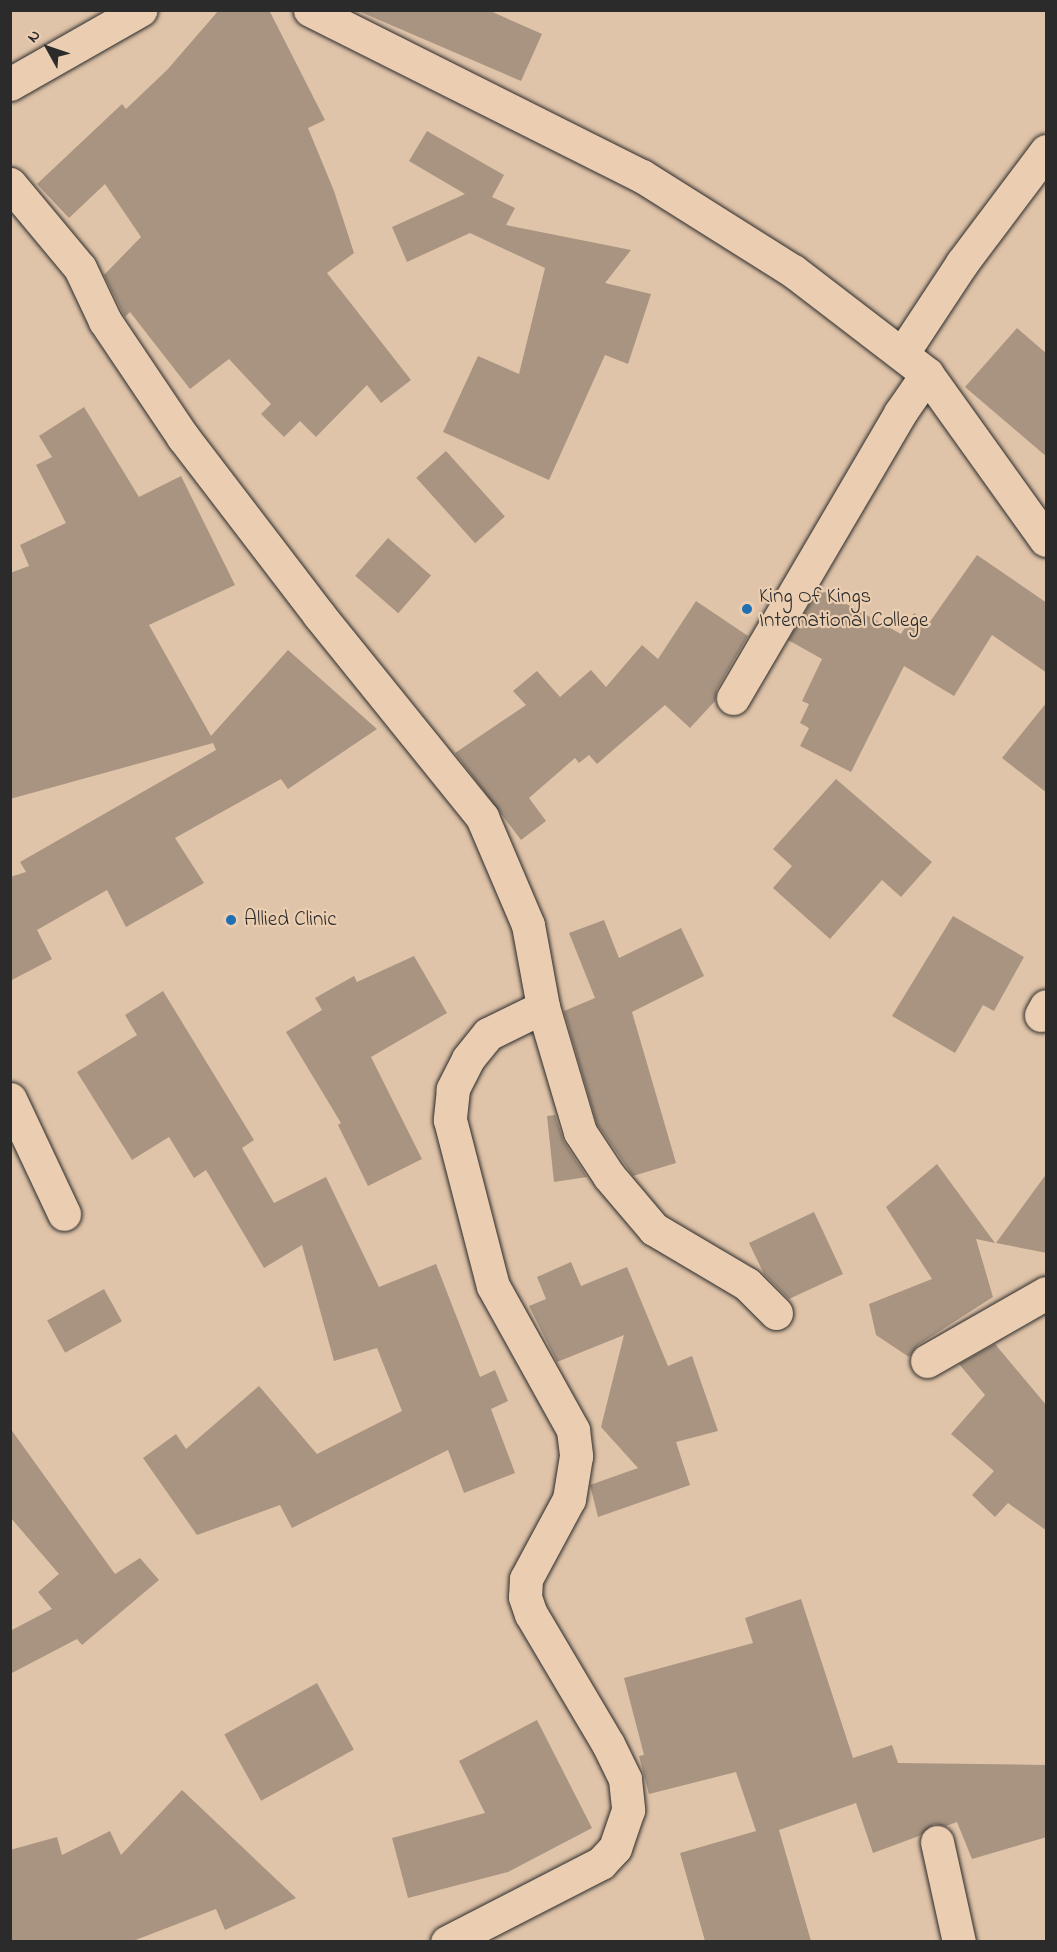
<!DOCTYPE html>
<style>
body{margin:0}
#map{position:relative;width:1057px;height:1952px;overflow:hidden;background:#e0c4a9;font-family:"Indie Flower",sans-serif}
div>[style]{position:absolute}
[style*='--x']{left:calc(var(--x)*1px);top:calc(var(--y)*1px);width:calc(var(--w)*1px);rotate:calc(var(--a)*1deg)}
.building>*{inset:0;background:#a89481;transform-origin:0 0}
.roads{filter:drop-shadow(0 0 2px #2b2b2b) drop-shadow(0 0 2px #2b2b2b)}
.minor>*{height:33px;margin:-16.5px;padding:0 16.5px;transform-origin:16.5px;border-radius:16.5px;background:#ebceb1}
.dots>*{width:16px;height:16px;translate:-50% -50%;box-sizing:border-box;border:3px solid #ebceb1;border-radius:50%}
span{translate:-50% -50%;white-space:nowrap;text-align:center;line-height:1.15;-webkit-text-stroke:4.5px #ebceb1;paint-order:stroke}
.poi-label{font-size:21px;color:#2b2b2b}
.left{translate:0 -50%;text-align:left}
.frame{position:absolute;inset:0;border:12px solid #2b2b2b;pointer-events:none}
.north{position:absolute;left:18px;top:18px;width:60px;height:60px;-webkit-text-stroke:4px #ebceb1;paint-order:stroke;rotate:310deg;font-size:16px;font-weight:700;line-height:24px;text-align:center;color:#2b2b2b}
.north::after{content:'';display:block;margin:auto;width:21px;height:27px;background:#2b2b2b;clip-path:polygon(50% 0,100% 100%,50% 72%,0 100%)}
</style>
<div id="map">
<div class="building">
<div style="clip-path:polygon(219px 10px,269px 10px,325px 120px,308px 128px,334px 191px,354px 253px,327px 273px,411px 380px,381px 403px,367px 385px,316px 437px,300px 421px,284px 437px,261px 414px,271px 404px,229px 359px,190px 389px,130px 312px,125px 317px,104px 275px,141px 237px,105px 184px,69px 218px,37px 184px,122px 104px,126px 109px,167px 70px)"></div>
<div style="clip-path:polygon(356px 10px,488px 10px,542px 34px,521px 81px)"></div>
<div style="clip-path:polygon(427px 131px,504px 175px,492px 197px,515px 208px,506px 225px,631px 250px,605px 283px,651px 294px,628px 364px,605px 355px,549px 480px,443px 432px,478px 356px,519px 374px,545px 268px,470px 233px,407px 262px,392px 227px,465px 194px,409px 161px)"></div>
<div style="clip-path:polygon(1017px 328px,1047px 354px,1047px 457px,965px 387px)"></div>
<div style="clip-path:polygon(84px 407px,139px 497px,181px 476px,235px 585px,149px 625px,211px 736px,288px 650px,377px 729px,288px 789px,281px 779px,175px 838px,204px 883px,126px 927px,107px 890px,37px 930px,52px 959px,10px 981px,10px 877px,26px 872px,20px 862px,216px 750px,213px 743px,10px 799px,10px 573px,29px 566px,20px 545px,66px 523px,36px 465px,52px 457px,39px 436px)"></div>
<div style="left:446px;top:451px;width:88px;height:40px;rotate:48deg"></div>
<div style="left:388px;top:538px;width:57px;height:50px;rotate:41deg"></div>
<div style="clip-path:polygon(977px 555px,1047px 603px,1047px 673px,992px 635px,954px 696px,904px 666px,851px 772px,800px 746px,809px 728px,800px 723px,809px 704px,802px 701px,822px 659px,788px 640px,819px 589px,901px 634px,914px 613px,929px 623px)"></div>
<div style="clip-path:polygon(696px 601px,748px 636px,717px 689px,715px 701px,690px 728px,665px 705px,597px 764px,589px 755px,579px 763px,575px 758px,529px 798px,546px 821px,521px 840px,455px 753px,526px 705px,513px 691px,537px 671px,560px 697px,591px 670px,606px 687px,642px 645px,658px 659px)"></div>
<div style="clip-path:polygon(1047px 702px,1047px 793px,1002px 758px)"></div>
<div style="clip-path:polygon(836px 779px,932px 862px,901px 897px,882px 880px,830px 939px,773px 888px,792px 866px,773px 849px)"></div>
<div style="clip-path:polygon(953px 916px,1024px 957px,994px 1011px,983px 1005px,955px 1053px,892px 1016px)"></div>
<div style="clip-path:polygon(604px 920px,619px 958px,681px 928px,704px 976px,632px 1012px,676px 1163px,633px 1176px,597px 1124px,564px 1011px,595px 998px,569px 933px)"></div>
<div style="clip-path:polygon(414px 956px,447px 1013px,371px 1057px,422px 1159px,368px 1186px,338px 1125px,341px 1123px,286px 1032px,322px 1010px,315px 998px,354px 976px,357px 982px)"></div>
<div style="clip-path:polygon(163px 991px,254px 1140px,242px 1148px,274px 1203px,326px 1177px,379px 1287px,436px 1264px,480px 1377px,495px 1370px,508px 1401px,491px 1409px,515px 1473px,464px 1493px,448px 1450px,292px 1528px,280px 1505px,197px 1535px,143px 1458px,176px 1434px,186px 1449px,259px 1386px,317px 1454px,402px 1411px,377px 1348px,334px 1361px,302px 1245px,264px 1268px,206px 1170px,194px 1178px,169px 1137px,132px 1160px,77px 1072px,137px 1035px,125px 1015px)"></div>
<div style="clip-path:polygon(555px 1115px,564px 1142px,587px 1177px,554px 1182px,547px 1116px)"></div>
<div style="clip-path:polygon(937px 1164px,995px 1243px,976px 1239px,993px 1297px,918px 1345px,909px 1357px,876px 1335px,869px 1304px,932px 1279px,886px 1207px)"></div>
<div style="clip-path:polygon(1047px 1173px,1047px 1253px,996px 1243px)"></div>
<div style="clip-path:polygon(814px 1212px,843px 1274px,789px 1299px,764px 1274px,749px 1243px)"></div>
<div style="clip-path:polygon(571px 1262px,581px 1286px,627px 1267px,668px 1366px,692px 1356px,718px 1431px,676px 1442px,690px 1485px,598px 1517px,590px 1485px,638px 1468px,601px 1427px,624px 1335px,557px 1362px,529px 1306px,546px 1299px,537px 1277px)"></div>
<div style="left:104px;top:1289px;width:37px;height:65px;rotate:61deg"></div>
<div style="clip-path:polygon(995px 1344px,1047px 1406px,1047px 1531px,1008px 1503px,995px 1517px,972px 1495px,994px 1471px,951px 1434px,985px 1395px,959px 1364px)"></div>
<div style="clip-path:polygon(10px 1428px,115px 1574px,140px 1558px,159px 1580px,82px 1645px,77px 1639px,10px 1674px,10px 1631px,52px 1609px,38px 1592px,59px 1574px,10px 1517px)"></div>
<div style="clip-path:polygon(801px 1599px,853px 1758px,892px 1745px,898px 1763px,1047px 1765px,1047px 1837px,972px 1859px,957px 1822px,946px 1826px,934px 1824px,919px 1836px,873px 1853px,856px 1803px,779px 1830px,811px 1941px,705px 1941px,680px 1853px,756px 1831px,736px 1772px,649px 1794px,639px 1756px,644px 1755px,624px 1678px,753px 1643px,745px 1618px)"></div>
<div style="left:317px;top:1683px;width:76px;height:106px;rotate:61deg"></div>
<div style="clip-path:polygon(537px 1720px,592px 1828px,508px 1872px,408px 1898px,392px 1838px,485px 1813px,459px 1761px)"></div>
<div style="clip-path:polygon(182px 1790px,296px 1898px,225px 1930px,216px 1909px,133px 1941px,10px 1941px,10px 1850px,57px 1837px,62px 1855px,110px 1831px,121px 1855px)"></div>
</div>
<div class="roads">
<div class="minor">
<div style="--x:310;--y:10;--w:371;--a:26.6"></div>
<div style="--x:642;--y:176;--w:178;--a:32.2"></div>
<div style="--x:793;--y:271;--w:169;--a:37.5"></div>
<div style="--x:927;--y:374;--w:204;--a:54.4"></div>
<div style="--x:10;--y:84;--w:150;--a:-29.6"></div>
<div style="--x:10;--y:184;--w:109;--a:50.2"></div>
<div style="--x:80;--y:268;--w:59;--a:64.7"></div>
<div style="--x:105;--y:321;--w:140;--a:56.1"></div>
<div style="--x:183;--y:437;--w:224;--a:52.6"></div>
<div style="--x:319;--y:615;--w:260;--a:51.1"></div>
<div style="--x:482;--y:817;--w:117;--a:66.9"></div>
<div style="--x:528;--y:925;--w:83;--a:79.6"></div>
<div style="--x:543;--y:1007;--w:61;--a:153.9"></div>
<div style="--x:488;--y:1034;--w:32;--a:129"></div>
<div style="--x:468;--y:1059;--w:34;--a:117"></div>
<div style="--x:453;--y:1089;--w:31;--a:96"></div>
<div style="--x:450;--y:1120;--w:171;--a:75.5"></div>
<div style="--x:493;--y:1286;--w:165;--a:60.9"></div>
<div style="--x:573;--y:1430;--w:26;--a:83"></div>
<div style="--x:576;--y:1456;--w:44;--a:99.2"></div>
<div style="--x:569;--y:1499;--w:91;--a:118.3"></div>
<div style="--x:526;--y:1579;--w:18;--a:93"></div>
<div style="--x:525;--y:1597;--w:18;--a:71"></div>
<div style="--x:531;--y:1614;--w:151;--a:59.4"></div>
<div style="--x:608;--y:1744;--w:39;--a:64"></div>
<div style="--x:625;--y:1779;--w:31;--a:84"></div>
<div style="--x:628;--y:1810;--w:40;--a:108.9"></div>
<div style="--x:615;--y:1848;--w:21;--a:133"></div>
<div style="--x:601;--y:1863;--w:173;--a:152.8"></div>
<div style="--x:902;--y:354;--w:109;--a:-56.6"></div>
<div style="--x:962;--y:263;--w:140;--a:-53.1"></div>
<div style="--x:733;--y:698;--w:330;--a:-59.6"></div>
<div style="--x:900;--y:413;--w:47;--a:-55.3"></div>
<div style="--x:543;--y:1007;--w:130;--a:73.5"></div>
<div style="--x:580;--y:1132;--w:53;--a:56.6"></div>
<div style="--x:609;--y:1176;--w:70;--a:49.7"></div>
<div style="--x:654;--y:1229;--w:108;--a:30.6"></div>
<div style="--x:747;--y:1284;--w:41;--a:45"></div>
<div style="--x:1041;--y:1015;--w:10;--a:-61"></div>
<div style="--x:10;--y:1099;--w:127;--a:64.8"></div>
<div style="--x:927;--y:1361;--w:137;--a:-29.7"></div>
<div style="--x:937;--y:1842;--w:102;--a:77.6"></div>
</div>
</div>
<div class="dots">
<div style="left:747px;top:609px;background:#1f6fb2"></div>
<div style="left:231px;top:920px;background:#1f6fb2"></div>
</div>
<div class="poi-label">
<span class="left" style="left:759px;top:609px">King Of Kings<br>International College</span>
<span class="left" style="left:244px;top:920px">Allied Clinic</span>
</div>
<div class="frame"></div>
<div class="north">N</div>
</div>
